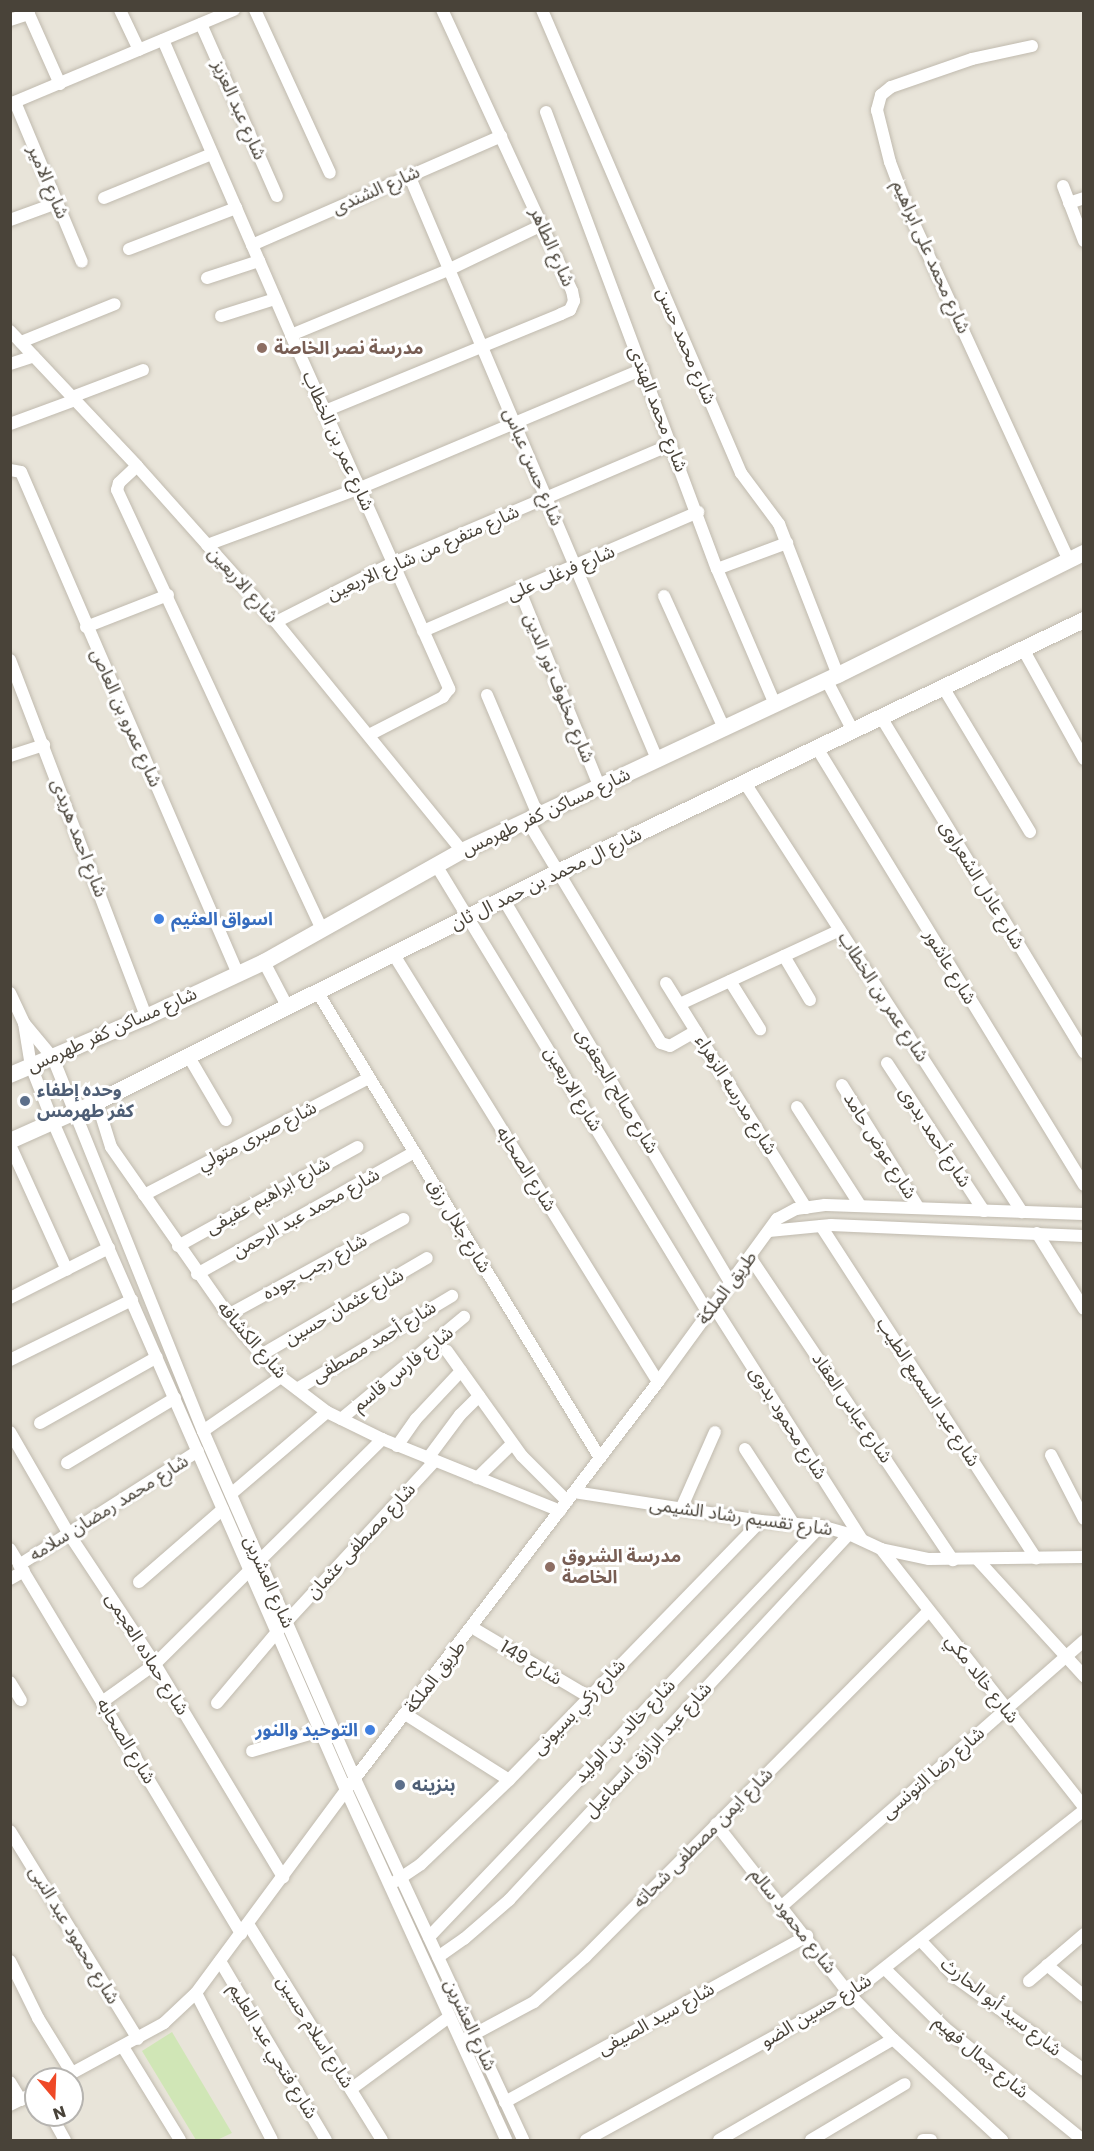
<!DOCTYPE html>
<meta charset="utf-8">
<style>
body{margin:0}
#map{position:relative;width:1094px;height:2151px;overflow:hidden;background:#f5f2eb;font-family:Poppins,"Noto Sans Arabic",sans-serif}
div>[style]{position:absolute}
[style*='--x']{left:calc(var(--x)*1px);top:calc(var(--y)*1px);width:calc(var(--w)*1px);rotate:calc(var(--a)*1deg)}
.residential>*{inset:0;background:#e8e4d9}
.green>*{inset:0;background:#d0e6b6}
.roads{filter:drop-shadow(0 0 2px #c0baae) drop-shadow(0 0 2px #c0baae)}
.minor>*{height:12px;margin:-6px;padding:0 6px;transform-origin:6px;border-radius:6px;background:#fff}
.tertiary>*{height:16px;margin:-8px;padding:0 8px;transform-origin:8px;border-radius:8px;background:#fff}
.dots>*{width:16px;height:16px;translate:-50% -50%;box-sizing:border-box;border:3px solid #fff;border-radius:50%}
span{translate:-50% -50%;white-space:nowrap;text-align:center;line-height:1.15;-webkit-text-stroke:6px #fff;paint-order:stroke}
.street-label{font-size:18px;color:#494339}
.education-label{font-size:18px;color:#785e54;font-weight:700}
.left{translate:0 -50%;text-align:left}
.shop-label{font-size:18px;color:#366cbe;font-weight:700}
.right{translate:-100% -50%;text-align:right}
.service-label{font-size:18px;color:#4e5e75;font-weight:700}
.frame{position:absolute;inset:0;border:12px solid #494339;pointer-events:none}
.north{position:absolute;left:24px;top:2067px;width:60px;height:60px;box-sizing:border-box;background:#fff;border:2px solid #b6b4b0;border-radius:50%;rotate:161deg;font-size:16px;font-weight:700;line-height:24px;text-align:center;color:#494339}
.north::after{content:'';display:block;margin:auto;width:21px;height:27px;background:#ef4927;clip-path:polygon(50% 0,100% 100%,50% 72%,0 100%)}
</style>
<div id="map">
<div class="residential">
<div style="clip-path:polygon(evenodd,11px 11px,1083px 11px,1083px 2140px,11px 2140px,11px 11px,36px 2079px,72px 2079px,72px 2115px,36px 2115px,36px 2079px)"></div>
</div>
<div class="green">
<div style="clip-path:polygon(172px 2032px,232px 2133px,217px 2140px,196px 2140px,142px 2051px)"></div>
</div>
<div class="roads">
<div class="minor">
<div style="--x:27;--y:10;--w:81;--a:66"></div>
<div style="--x:120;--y:10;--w:44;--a:64.6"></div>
<div style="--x:255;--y:10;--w:179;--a:65.3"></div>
<div style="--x:542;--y:10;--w:504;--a:66.74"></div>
<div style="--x:741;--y:473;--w:64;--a:53.3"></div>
<div style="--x:779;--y:524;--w:162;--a:68.7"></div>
<div style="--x:10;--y:20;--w:20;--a:-18"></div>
<div style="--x:201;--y:24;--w:188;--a:66.2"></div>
<div style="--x:163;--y:40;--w:322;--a:66.5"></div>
<div style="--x:291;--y:335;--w:388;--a:65.9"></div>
<div style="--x:449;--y:689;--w:10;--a:127"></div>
<div style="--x:443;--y:697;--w:83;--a:152.8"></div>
<div style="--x:1032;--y:46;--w:61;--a:167.8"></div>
<div style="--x:972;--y:59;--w:86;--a:160.9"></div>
<div style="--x:891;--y:87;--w:13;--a:141"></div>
<div style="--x:881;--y:95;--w:16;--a:105"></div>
<div style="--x:877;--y:110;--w:54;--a:76"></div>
<div style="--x:890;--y:162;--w:57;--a:69.3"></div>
<div style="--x:910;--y:215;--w:380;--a:65.3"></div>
<div style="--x:15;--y:102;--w:173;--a:67.3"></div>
<div style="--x:10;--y:104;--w:243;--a:-22.8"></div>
<div style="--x:546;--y:112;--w:488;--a:69.5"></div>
<div style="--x:717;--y:569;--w:147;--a:66.8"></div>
<div style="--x:409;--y:175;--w:634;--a:66.99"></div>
<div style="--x:1063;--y:186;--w:59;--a:69.1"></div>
<div style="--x:104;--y:198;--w:117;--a:-22.2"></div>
<div style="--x:1069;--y:203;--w:16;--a:-18"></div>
<div style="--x:10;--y:220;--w:50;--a:-19.9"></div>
<div style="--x:252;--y:245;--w:272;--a:-23.6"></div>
<div style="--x:129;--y:249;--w:115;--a:-21"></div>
<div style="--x:207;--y:278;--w:55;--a:-18.1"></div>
<div style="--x:221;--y:316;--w:57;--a:-17.5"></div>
<div style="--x:10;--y:331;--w:185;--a:46.7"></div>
<div style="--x:137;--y:466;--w:209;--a:48.3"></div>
<div style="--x:276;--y:622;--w:295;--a:50.9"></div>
<div style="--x:291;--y:335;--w:170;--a:-22.5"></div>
<div style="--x:448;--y:270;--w:104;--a:-25.6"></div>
<div style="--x:21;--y:342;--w:101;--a:-22"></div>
<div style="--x:10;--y:364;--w:25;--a:-18"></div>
<div style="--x:72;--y:397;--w:76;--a:-20.8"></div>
<div style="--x:325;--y:411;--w:255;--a:-22.3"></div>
<div style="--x:561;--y:314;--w:10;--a:-24"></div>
<div style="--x:570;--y:310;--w:10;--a:-66"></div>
<div style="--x:574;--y:301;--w:10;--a:-101"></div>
<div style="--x:572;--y:291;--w:310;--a:-114.8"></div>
<div style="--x:10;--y:424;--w:69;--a:-20.3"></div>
<div style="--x:137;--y:466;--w:25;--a:137"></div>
<div style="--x:119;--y:483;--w:7;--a:106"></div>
<div style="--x:117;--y:490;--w:485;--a:65"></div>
<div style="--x:10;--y:470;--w:11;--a:10"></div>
<div style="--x:21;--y:472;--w:547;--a:66.62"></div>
<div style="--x:207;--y:545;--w:163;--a:-20.4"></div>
<div style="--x:360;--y:488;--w:307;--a:-22.8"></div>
<div style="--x:717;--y:569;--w:75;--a:-20.4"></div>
<div style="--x:520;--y:591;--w:210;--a:67.9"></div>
<div style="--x:664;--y:596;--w:145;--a:65.6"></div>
<div style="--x:276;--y:622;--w:131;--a:-26.8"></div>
<div style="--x:393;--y:563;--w:301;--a:-23.1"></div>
<div style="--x:86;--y:627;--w:88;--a:-21.3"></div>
<div style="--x:423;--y:631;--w:300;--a:-23.4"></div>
<div style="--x:1023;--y:649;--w:126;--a:61"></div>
<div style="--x:10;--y:660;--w:382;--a:69.1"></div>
<div style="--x:827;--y:681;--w:56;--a:62.5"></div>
<div style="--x:943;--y:687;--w:169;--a:59"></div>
<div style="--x:487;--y:695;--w:130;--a:67"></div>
<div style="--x:881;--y:717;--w:392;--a:58.8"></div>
<div style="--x:817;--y:748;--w:512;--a:58.58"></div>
<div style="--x:10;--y:756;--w:36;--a:-18"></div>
<div style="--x:745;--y:783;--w:511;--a:57.15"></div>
<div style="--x:527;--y:820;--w:260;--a:59"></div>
<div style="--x:661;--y:1043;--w:9;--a:18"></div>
<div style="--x:670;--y:1046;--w:30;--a:-30"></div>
<div style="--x:436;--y:865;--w:524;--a:58.74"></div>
<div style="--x:504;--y:900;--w:444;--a:59.4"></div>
<div style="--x:394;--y:955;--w:502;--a:58.27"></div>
<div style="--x:784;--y:956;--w:51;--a:59.4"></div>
<div style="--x:264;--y:962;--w:52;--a:62.4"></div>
<div style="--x:730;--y:981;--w:57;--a:58"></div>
<div style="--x:666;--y:983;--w:265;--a:58.1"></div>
<div style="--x:10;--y:993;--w:33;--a:65"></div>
<div style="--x:24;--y:1023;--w:44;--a:80.8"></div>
<div style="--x:31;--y:1066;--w:60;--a:68.6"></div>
<div style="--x:53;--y:1122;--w:729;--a:66.32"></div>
<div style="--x:346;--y:1790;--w:385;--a:65.4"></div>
<div style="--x:318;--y:993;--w:544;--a:58.77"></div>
<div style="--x:680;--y:1004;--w:176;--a:-24.8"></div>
<div style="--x:24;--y:1023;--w:45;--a:50.4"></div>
<div style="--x:53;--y:1058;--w:402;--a:68.1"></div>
<div style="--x:203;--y:1431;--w:380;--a:66.4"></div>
<div style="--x:355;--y:1779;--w:398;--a:65"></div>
<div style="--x:189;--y:1057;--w:73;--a:59.6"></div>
<div style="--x:887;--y:1063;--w:177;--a:56.8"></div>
<div style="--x:842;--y:1085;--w:144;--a:58.1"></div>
<div style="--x:97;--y:1102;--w:47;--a:72.7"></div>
<div style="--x:111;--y:1147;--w:205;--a:55.1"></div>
<div style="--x:228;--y:1315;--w:82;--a:49.5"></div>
<div style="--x:281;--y:1377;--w:58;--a:37.3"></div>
<div style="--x:327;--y:1412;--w:61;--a:26.1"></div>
<div style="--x:382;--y:1439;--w:192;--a:22"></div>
<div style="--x:797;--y:1107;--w:117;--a:57.3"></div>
<div style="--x:10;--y:1145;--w:137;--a:65.5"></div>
<div style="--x:144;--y:1195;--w:254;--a:-27.5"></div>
<div style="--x:821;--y:1226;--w:396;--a:57.1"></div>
<div style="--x:769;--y:1231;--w:62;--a:-5.5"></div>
<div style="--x:831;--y:1225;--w:253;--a:2.5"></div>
<div style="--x:1037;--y:1233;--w:89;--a:58.3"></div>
<div style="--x:178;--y:1246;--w:205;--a:-28.9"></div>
<div style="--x:750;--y:1257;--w:365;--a:56.2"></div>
<div style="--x:197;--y:1274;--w:249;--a:-29.3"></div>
<div style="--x:10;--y:1298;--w:111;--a:-26.8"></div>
<div style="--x:713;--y:1305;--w:278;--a:57.6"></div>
<div style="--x:228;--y:1315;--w:200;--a:-28.7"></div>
<div style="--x:447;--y:1351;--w:129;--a:54.5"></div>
<div style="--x:522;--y:1456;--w:64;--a:45"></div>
<div style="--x:261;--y:1355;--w:192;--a:-30.3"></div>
<div style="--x:10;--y:1360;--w:136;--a:-26.2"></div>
<div style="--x:297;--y:1389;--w:181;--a:-31"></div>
<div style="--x:341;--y:1419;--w:160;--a:-39.7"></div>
<div style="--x:40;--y:1423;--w:134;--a:-29.4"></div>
<div style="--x:203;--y:1431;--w:95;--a:-34.7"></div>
<div style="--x:10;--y:1432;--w:118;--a:60"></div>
<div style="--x:69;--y:1534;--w:156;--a:56.5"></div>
<div style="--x:155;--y:1664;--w:249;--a:59"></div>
<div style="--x:397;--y:1446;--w:33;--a:-55"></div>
<div style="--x:416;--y:1419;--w:66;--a:-46.8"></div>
<div style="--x:745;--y:1449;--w:88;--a:57"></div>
<div style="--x:1051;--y:1455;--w:72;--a:62.7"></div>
<div style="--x:428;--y:1458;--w:54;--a:-53.3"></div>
<div style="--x:460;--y:1415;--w:27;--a:-45"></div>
<div style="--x:67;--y:1463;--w:126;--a:-31"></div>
<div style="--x:477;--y:1478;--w:49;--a:-44.2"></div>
<div style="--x:574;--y:1492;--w:189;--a:8.8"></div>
<div style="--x:761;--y:1521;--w:60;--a:4.8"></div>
<div style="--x:821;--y:1526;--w:29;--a:16"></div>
<div style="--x:849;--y:1534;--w:35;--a:25"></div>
<div style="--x:881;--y:1549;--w:49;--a:11.8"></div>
<div style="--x:929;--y:1559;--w:155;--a:-0.7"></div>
<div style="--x:231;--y:1494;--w:126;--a:-40.5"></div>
<div style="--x:681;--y:1509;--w:84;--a:-66.2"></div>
<div style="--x:10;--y:1549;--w:449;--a:59"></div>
<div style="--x:881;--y:1549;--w:328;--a:51.8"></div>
<div style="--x:977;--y:1559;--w:159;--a:47.6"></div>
<div style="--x:19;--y:1565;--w:212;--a:-32.5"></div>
<div style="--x:10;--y:1579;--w:16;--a:-30"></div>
<div style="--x:139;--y:1582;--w:111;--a:-41"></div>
<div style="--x:473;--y:1628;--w:135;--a:30.7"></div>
<div style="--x:10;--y:1682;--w:21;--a:59"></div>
<div style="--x:102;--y:1702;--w:65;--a:-35.6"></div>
<div style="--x:155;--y:1664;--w:320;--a:-44.7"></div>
<div style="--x:217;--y:1703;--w:93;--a:-49.8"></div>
<div style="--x:277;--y:1632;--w:233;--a:-47.3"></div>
<div style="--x:405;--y:1714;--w:123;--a:32.4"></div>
<div style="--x:252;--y:1751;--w:71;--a:-16.4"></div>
<div style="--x:716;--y:1824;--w:217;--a:51.9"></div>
<div style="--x:850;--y:1995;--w:62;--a:45.7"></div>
<div style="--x:893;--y:2039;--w:149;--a:42.8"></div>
<div style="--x:10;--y:1831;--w:244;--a:58.4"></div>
<div style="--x:396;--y:1881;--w:30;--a:-34"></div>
<div style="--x:421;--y:1864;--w:122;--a:-43.7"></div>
<div style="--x:509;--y:1780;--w:361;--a:-45.8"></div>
<div style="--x:782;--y:1906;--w:402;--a:-41.3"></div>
<div style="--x:248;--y:1924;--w:254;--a:58.2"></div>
<div style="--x:429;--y:1937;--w:568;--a:-46.36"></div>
<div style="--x:921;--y:1941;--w:51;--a:46.6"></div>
<div style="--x:956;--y:1978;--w:158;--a:35.7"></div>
<div style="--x:438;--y:1957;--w:32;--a:-35"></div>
<div style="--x:464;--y:1939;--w:60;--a:-40.9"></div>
<div style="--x:509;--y:1900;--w:500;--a:-47.1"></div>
<div style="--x:10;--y:1961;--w:64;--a:63.8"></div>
<div style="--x:38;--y:2018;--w:65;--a:58.3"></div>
<div style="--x:220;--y:1961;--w:208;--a:59.4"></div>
<div style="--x:1047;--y:1965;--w:48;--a:40"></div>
<div style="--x:885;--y:1969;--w:84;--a:44.5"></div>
<div style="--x:945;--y:2028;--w:178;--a:39.1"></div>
<div style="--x:1029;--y:1981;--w:72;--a:-40.5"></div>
<div style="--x:196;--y:1993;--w:165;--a:62.7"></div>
<div style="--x:467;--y:2038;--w:76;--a:-28.2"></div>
<div style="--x:534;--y:2002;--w:68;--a:-41.4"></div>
<div style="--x:585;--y:1957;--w:487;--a:-45.2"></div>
<div style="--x:123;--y:2047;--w:109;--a:58.5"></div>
<div style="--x:61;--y:2079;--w:117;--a:-28.5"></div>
<div style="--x:164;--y:2023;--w:44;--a:-43.2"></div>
<div style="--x:196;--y:1993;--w:252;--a:-53.5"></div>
<div style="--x:346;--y:1790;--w:514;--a:-52.59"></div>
<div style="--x:658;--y:1382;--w:202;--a:-53.9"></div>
<div style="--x:777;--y:1219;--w:21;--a:-28"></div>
<div style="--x:796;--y:1209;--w:29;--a:-8"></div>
<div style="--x:825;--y:1205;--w:259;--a:2"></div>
<div style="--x:10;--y:2082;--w:21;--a:59"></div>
<div style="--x:351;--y:2089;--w:122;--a:-36.3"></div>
<div style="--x:505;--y:2102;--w:345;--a:-28.8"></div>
<div style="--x:10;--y:2105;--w:29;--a:-27"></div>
<div style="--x:51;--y:2115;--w:29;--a:61"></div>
<div style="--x:586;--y:2140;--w:301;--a:-28.8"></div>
<div style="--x:850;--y:1995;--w:298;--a:-38.3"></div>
<div style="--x:719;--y:2140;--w:201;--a:-30.1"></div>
<div style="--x:811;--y:2140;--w:109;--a:-30.8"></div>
<div style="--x:923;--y:2140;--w:8;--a:0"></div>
</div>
<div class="tertiary">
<div style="--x:10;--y:1075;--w:148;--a:-23.1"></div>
<div style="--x:146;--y:1017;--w:130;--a:-25"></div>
<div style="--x:264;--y:962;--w:227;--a:-29.3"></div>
<div style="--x:462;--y:851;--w:415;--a:-25.1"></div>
<div style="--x:838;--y:675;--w:275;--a:-26.4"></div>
<div style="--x:10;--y:1141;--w:95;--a:-24.1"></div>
<div style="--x:97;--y:1102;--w:515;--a:-26.52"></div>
<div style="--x:558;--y:872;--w:583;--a:-25.6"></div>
</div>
</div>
<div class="dots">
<div style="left:262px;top:348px;background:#8d6e63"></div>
<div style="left:159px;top:919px;background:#3f7fe0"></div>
<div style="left:25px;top:1101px;background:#5c6f8a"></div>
<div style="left:550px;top:1567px;background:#8d6e63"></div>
<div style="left:370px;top:1730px;background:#3f7fe0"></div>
<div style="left:400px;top:1785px;background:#5c6f8a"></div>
</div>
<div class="street-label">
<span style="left:239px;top:110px;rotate:66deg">شارع عبد العزيز</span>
<span style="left:48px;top:182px;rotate:67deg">شارع الامير</span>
<span style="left:376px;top:190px;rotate:-24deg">شارع الشندى</span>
<span style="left:552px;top:247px;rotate:66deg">شارع الطاهر</span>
<span style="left:931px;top:257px;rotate:66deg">شارع محمد على ابراهيم</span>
<span style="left:686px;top:346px;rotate:67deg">شارع محمد حسن</span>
<span style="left:658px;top:409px;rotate:69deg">شارع محمد الهندى</span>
<span style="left:338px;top:441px;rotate:66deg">شارع عمر بن الخطاب</span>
<span style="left:533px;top:467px;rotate:67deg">شارع حسن عباس</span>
<span style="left:423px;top:553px;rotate:-24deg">شارع متفرع من شارع الاربعين</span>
<span style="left:561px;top:573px;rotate:-23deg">شارع فرغلى على</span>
<span style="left:243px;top:585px;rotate:48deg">شارع الاربعين</span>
<span style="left:559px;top:688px;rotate:68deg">شارع مخلوف نور الدين</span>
<span style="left:126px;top:718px;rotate:66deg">شارع عمرو بن العاص</span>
<span style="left:546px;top:812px;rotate:-25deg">شارع مساكن كفر طهرمس</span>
<span style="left:79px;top:838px;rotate:69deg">شارع احمد هريدى</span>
<span style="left:546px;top:879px;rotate:-26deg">شارع ال محمد بن حمد ال ثان</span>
<span style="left:982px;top:885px;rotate:59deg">شارع عادل الشعراوى</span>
<span style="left:950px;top:967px;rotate:59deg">شارع عاشور</span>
<span style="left:883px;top:997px;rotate:57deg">شارع عمر بن الخطاب</span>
<span style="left:112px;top:1030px;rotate:-24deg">شارع مساكن كفر طهرمس</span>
<span style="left:573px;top:1089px;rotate:59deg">شارع الاربعين</span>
<span style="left:617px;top:1091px;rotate:59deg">شارع صالح الجعفرى</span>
<span style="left:736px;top:1095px;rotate:58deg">شارع مدرسه الزهراء</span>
<span style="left:257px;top:1136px;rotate:-27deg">شارع صبرى متولي</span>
<span style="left:935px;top:1137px;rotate:57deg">شارع أحمد بدوى</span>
<span style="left:880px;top:1146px;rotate:58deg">شارع عوض حامد</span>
<span style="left:526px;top:1169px;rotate:58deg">شارع الصحابه</span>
<span style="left:268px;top:1196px;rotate:-29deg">شارع ابراهيم عفيفى</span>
<span style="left:306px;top:1213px;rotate:-29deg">شارع محمد عبد الرحمن</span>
<span style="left:459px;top:1226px;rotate:59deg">شارع جلال رزق</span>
<span style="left:315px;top:1267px;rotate:-29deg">شارع رجب جوده</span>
<span style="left:727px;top:1288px;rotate:-53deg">طريق الملكة</span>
<span style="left:344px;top:1307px;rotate:-30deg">شارع عثمان حسين</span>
<span style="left:252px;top:1340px;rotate:49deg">شارع الكشافه</span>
<span style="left:374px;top:1342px;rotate:-31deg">شارع أحمد مصطفى</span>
<span style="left:403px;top:1369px;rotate:-39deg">شارع فارس قاسم</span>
<span style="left:928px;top:1392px;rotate:57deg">شارع عبد السميع الطيب</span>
<span style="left:852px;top:1408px;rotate:56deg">شارع عباس العقاد</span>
<span style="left:788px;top:1423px;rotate:58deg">شارع محمود بدوى</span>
<span style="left:109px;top:1508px;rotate:-32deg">شارع محمد رمضان سلامه</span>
<span style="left:741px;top:1517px;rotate:8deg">شارع تقسيم رشاد الشيمى</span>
<span style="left:361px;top:1541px;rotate:-47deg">شارع مصطفى عثمان</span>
<span style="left:269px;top:1582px;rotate:66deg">شارع العشرين</span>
<span style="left:147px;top:1654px;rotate:58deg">شارع حماده العجمى</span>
<span style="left:531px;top:1663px;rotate:31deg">شارع 149</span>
<span style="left:435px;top:1677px;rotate:-52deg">طريق الملكة</span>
<span style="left:982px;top:1679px;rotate:52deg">شارع خالد مكي</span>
<span style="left:579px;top:1707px;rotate:-46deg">شارع زكي بسيونى</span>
<span style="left:625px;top:1731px;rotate:-46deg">شارع خالد بن الوليد</span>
<span style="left:126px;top:1741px;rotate:59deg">شارع الصحابه</span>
<span style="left:648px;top:1750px;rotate:-47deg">شارع عبد الرازق اسماعيل</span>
<span style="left:933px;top:1773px;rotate:-41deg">شارع رضا التونسى</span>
<span style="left:703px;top:1838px;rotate:-45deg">شارع ايمن مصطفى شحاته</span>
<span style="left:793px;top:1921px;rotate:52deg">شارع محمود سالم</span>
<span style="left:74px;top:1935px;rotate:59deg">شارع محمود عبد النبى</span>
<span style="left:1001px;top:2007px;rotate:38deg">شارع سيد أبو الحارث</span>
<span style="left:816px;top:2011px;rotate:-31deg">شارع حسين الضو</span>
<span style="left:656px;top:2019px;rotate:-29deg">شارع سيد الصيفى</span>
<span style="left:470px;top:2025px;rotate:65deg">شارع العشرين</span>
<span style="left:315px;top:2032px;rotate:58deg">شارع اسلام حسين</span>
<span style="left:273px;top:2051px;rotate:59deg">شارع فتحي عبد العليم</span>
<span style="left:981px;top:2057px;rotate:40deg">شارع جمال فهيم</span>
</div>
<div class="education-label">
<span class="left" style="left:274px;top:348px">مدرسة نصر الخاصة</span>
<span class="left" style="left:562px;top:1567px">مدرسة الشروق<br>الخاصة</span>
</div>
<div class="shop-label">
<span class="left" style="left:171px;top:919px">اسواق العثيم</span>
<span class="right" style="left:358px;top:1730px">التوحيد والنور</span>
</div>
<div class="service-label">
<span class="left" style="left:37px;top:1101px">وحده إطفاء<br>كفر طهرمس</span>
<span class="left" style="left:412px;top:1785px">بنزينه</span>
</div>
<div class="frame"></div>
<div class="north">N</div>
</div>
